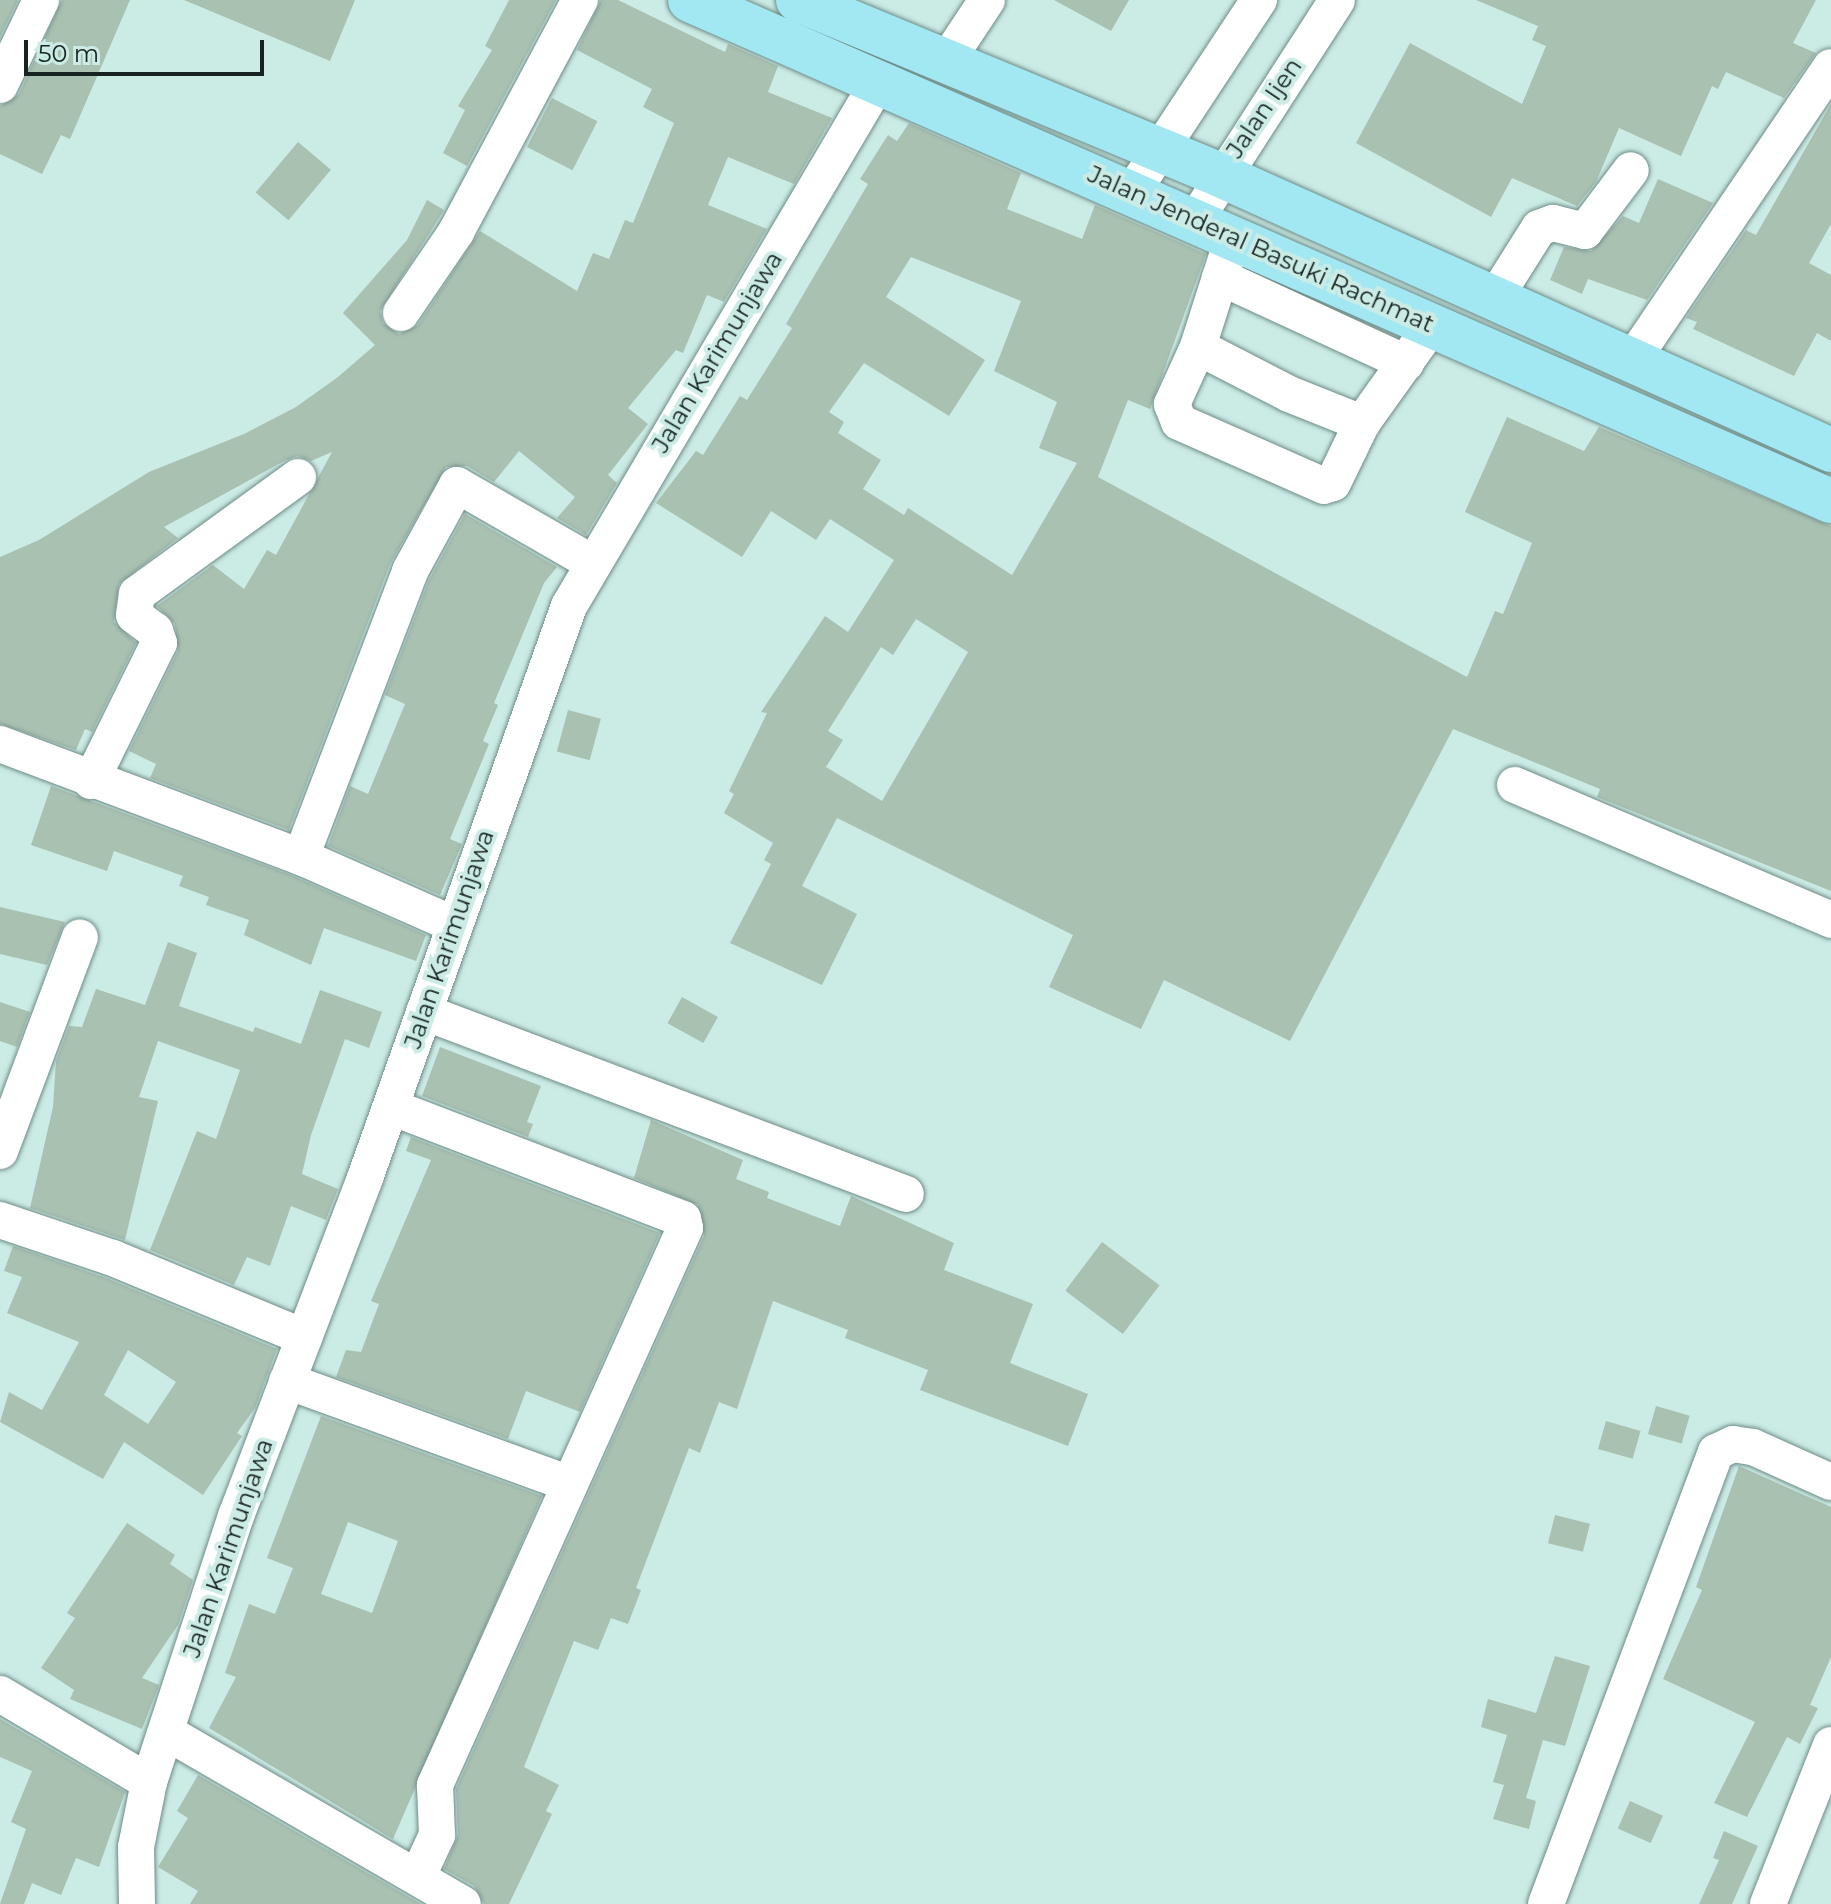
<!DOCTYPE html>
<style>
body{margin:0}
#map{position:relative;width:1831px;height:1904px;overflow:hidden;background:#cbebe5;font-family:Montserrat,sans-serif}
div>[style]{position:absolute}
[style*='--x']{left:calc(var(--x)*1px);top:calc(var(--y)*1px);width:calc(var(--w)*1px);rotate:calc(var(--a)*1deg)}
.building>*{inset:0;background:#a9c1b1;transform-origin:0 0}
.roads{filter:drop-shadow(0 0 2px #6e8c86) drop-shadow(0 0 2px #6e8c86)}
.minor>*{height:36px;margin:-18px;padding:0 18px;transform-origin:18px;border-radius:18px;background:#fff}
.major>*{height:44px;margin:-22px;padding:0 22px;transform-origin:22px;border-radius:22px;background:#a2e8f3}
span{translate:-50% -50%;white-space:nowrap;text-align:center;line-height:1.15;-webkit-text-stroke:8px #cbebe5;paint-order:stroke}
.street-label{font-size:24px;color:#172321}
.scale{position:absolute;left:24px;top:40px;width:240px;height:36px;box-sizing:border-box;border:4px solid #172321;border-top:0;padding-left:10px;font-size:24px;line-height:28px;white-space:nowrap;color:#172321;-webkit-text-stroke:6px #cbebe5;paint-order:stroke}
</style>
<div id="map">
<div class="building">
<div style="clip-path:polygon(0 0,18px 0,0 37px)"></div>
<div style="clip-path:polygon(62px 0,130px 0,70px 139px,61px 135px,42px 174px,0 154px,0 106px,19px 94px)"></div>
<div style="clip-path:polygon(184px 0,355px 0,330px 61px)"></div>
<div style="clip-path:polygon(509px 0,556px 0,467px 166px,443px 153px,465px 110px,458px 106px,492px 50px,485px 46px)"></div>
<div style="clip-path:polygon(601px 0,618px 0,725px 52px,728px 44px,778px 66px,768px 92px,832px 118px,794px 184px,728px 157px,708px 205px,767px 229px,724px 302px,707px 295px,683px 353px,676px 350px,628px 408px,648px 424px,608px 475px,617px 483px,586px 535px,557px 518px,575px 497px,519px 451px,494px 482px,467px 466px,446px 467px,390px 564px,289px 830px,150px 778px,156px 764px,129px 751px,178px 651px,175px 624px,157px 606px,213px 565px,244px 589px,267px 550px,276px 555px,332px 452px,311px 461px,297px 456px,286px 460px,164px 527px,178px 538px,119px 584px,114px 622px,136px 643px,92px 732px,85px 729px,76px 750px,0 724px,0 557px,39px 540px,149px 472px,244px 434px,296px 407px,338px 377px,375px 345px,343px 313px,407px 240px,427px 200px,444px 210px,380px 311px,383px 323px,399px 334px,418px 325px,480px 231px,577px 291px,593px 253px,609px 259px,625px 220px,633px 223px,674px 123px,643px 107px,652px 89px,577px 50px)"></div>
<div style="clip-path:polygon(1054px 0,1129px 0,1111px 31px)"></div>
<div style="clip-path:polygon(1476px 0,1816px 0,1793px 43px,1816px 53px,1784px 98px,1726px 72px,1718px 89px,1712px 86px,1681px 156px,1619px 128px,1596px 182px,1577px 206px,1512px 178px,1491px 217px,1356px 143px,1410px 43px,1522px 104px,1546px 46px,1532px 40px,1538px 26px)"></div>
<div style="left:552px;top:98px;width:51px;height:55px;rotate:27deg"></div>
<div style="clip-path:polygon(1831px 104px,1831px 224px,1809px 263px,1831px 275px,1831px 341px,1817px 333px,1794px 376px,1693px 329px,1697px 322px,1686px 318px,1746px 230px,1756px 235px)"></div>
<div style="clip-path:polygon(evenodd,909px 123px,1021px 173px,1007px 209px,1082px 239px,1095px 205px,1206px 254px,1150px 409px,1128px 400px,1098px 477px,1467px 677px,1495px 611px,1503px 614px,1532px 543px,1465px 512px,1507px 417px,1584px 451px,1599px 427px,1831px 526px,1831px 891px,1597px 797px,1600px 789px,1453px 729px,1290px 1041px,1164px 980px,1141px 1029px,1049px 987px,1073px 935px,837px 818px,802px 886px,857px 914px,822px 985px,730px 943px,771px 864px,764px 860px,773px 843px,724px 813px,734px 794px,729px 791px,767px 713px,761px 712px,825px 616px,848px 632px,894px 560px,830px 519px,816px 540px,771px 511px,742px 557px,656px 503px,696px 451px,703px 455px,740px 396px,747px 400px,792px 328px,786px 324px,868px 184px,860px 179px,888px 135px,897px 141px,909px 123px,911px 257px,1021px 301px,994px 371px,1057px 402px,1039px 448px,1077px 463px,1012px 575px,908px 508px,904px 515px,863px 489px,881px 460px,838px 433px,844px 422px,829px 412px,864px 363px,949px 416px,985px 360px,886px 297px,911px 257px,909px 123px,916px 619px,968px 652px,882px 801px,826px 767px,843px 740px,828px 731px,881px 647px,893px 655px,916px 619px)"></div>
<div style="left:298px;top:142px;width:43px;height:66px;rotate:40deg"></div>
<div style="clip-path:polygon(1658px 179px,1713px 203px,1647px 300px,1588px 279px,1582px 294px,1550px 280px,1564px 247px,1591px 251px,1623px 216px,1639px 223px)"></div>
<div style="clip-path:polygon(465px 514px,557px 567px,544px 583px,494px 703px,498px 705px,483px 741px,489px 744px,450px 839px,462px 844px,440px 895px,328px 846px,350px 786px,368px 794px,405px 704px,385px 695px,429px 580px)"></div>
<div style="left:568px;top:710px;width:34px;height:43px;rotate:15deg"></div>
<div style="clip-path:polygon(51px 786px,293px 876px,426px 935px,416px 961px,324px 928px,311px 965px,244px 935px,249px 920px,206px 905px,209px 897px,179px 886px,183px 876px,114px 851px,107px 871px,31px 845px)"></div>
<div style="clip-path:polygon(0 907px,65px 922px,47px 965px,0 954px)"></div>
<div style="clip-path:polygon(168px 942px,197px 953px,179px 1006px,253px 1032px,255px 1027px,301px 1044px,320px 990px,382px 1012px,369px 1048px,345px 1039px,311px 1135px,302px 1174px,338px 1189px,326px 1220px,291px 1206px,270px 1266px,247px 1257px,234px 1285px,150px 1250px,197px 1131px,216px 1139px,240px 1070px,158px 1041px,139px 1097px,158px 1101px,125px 1240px,30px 1208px,53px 1107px,56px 1061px,69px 1026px,82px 1027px,96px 989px,145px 1005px)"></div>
<div style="left:682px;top:997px;width:41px;height:30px;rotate:29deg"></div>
<div style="clip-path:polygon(0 1002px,30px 1012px,17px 1047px,0 1041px)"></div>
<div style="clip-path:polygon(440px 1047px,541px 1086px,527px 1122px,533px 1124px,528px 1137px,422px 1096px)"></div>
<div style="clip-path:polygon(651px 1120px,743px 1160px,736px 1179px,769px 1192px,767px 1198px,840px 1226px,851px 1196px,954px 1243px,944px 1270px,1033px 1304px,1010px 1363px,1088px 1394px,1068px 1446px,920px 1390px,928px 1370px,845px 1338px,848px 1330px,773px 1301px,737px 1409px,719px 1402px,700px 1453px,689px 1448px,636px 1588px,641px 1590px,628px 1624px,611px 1618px,598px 1650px,574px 1641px,524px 1767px,559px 1785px,546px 1811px,552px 1814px,509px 1904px,484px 1904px,474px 1886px,444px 1869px,458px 1835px,456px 1789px,704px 1236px,698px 1205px,634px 1178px)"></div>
<div style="clip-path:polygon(411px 1137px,660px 1233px,580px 1412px,526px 1391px,508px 1439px,336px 1377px,346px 1350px,361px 1352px,379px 1304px,371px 1301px,431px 1160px,406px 1151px)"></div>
<div style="left:1102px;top:1242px;width:72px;height:61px;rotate:37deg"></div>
<div style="clip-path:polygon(evenodd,13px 1246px,106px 1278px,277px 1349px,255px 1408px,237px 1433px,242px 1436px,203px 1495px,124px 1442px,103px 1479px,0 1422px,9px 1392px,42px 1410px,79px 1342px,7px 1313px,22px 1277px,4px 1271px,13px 1246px,128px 1350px,176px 1382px,148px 1424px,104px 1395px,128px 1350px)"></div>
<div style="left:1656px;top:1406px;width:35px;height:29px;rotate:16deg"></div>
<div style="clip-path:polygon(evenodd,321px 1416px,542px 1496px,393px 1839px,209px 1728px,236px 1677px,225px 1673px,249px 1604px,275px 1614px,293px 1568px,267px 1558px,321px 1416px,348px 1522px,398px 1541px,372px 1613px,321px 1594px,348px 1522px)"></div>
<div style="left:1606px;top:1421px;width:36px;height:29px;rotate:16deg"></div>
<div style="clip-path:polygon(1739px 1466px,1831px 1507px,1831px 1657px,1810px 1705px,1818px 1708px,1800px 1744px,1787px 1737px,1747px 1817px,1714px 1803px,1755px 1722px,1663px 1679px,1702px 1590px,1696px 1587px)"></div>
<div style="left:1555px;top:1515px;width:36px;height:29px;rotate:14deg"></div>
<div style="clip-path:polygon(127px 1523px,175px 1555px,170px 1564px,193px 1580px,178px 1625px,142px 1678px,159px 1685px,142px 1729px,70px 1699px,74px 1690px,41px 1668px,75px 1618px,67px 1613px)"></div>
<div style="clip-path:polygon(1555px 1656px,1590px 1666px,1565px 1746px,1543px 1740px,1526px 1798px,1536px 1801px,1529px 1829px,1493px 1819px,1504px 1785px,1493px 1782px,1507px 1735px,1481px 1727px,1488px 1699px,1536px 1713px)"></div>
<div style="clip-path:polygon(0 1719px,125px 1792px,99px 1867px,76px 1858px,61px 1895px,32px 1883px,24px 1904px,0 1904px,26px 1829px,11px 1822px,32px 1771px,0 1757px)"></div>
<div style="clip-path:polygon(198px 1775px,421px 1904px,190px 1904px,198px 1891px,158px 1867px,188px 1818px,177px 1811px)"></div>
<div style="left:1630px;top:1801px;width:36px;height:30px;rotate:24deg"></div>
<div style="clip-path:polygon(1724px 1831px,1758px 1846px,1732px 1904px,1699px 1904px,1719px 1860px,1713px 1858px)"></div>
</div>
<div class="roads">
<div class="minor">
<div style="--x:946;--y:62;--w:74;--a:-56.5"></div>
<div style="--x:0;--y:85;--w:94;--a:-64.2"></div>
<div style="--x:1133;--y:191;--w:229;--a:-56.6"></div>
<div style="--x:1196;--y:219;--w:260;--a:-57.2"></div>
<div style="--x:1233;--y:237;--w:115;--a:107.7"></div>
<div style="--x:1198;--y:347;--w:102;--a:27.3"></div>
<div style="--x:1289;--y:394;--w:79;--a:21.7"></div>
<div style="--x:1362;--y:423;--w:122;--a:-54.4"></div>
<div style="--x:1220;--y:277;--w:205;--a:24.8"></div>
<div style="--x:1493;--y:301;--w:86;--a:-57.8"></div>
<div style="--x:1539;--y:228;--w:15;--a:-20"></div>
<div style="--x:1553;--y:223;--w:33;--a:14"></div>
<div style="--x:1585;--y:231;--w:76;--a:-53"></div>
<div style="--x:401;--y:313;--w:98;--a:-55.8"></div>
<div style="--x:456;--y:232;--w:263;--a:-61.9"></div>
<div style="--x:1198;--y:347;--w:63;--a:114.5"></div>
<div style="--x:1172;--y:404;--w:19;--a:69"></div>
<div style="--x:1179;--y:422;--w:158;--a:23.8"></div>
<div style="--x:1324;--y:486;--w:9;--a:-18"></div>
<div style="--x:1333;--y:483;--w:67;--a:-64.2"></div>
<div style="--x:1631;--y:362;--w:356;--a:-55.9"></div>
<div style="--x:0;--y:744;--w:322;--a:20.6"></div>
<div style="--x:301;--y:857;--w:166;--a:23.8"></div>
<div style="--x:91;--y:781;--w:154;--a:-63.8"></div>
<div style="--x:159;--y:643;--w:13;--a:-108"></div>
<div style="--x:155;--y:631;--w:26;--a:-143"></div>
<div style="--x:134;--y:615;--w:21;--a:-82"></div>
<div style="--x:137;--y:594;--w:199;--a:-36"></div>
<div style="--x:1515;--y:785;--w:344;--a:23.1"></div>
<div style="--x:301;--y:857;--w:306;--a:-69.1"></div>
<div style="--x:410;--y:571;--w:98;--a:-61.3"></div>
<div style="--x:457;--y:485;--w:155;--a:29.9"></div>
<div style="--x:424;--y:1012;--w:515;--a:20.69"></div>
<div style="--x:391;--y:1107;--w:313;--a:21"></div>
<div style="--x:683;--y:1219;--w:9;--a:77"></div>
<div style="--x:685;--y:1228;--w:611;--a:114.17"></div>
<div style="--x:435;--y:1785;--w:50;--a:87.7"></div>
<div style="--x:437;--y:1835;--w:45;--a:114.9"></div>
<div style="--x:0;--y:1151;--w:228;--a:-69.5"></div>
<div style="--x:0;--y:1220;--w:119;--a:18.6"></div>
<div style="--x:113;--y:1258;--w:207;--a:22.5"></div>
<div style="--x:287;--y:1381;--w:299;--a:20"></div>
<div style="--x:0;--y:1694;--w:173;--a:30.6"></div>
<div style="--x:166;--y:1732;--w:343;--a:30.1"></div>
<div style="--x:137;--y:1904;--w:57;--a:-91"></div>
<div style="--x:136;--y:1847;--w:66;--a:-78.7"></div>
<div style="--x:149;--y:1782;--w:280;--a:-71.9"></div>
<div style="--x:236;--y:1516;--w:362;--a:-69.1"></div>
<div style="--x:365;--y:1178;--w:607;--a:-70.37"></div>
<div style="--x:569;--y:606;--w:606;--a:-59.46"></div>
<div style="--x:1546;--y:1904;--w:483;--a:-69.4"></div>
<div style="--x:1716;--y:1452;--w:19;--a:-25"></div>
<div style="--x:1733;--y:1444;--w:20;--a:9"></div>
<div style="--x:1753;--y:1447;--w:85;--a:24.2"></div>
<div style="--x:1768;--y:1904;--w:171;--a:-68.4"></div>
</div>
<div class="major">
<div style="--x:690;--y:0;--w:1246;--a:23.71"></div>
<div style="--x:798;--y:0;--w:457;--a:22.5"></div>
<div style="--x:1220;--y:175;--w:670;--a:24.23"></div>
</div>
</div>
<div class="street-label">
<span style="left:1264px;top:108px;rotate:-56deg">Jalan Ijen</span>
<span style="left:1261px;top:249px;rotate:24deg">Jalan Jenderal Basuki Rachmat</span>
<span style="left:717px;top:352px;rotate:-59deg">Jalan Karimunjawa</span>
<span style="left:449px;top:939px;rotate:-71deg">Jalan Karimunjawa</span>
<span style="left:228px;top:1548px;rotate:-71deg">Jalan Karimunjawa</span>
</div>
<div class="scale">50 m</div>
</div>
